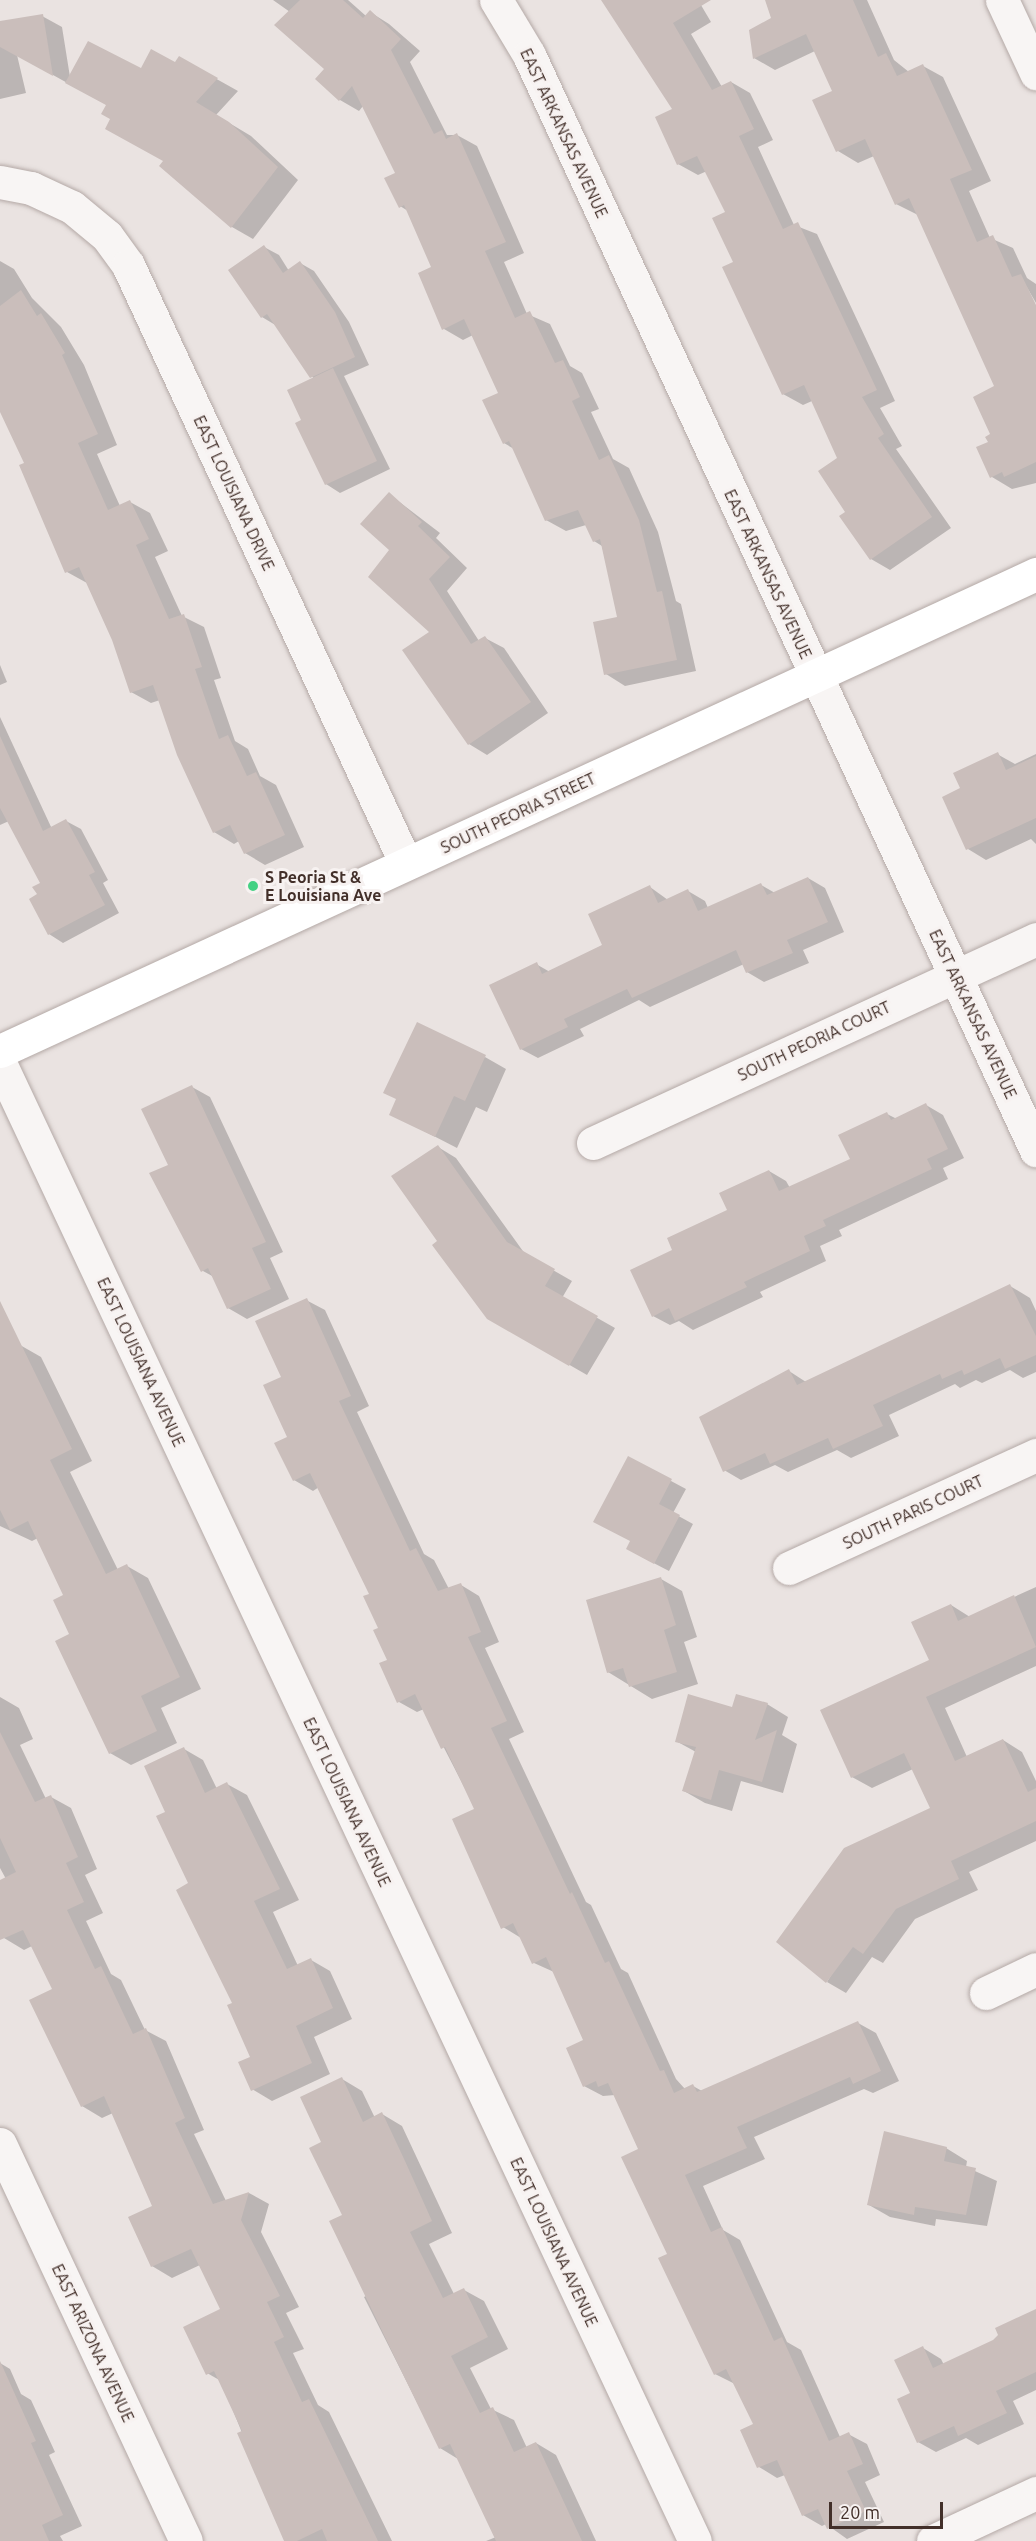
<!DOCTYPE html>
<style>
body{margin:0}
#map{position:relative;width:1036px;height:2541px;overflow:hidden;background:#eae3e1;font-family:Ubuntu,sans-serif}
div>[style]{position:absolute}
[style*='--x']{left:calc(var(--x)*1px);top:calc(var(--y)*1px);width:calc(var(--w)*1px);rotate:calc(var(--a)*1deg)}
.shadow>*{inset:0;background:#0003}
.building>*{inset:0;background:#cabebb}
.roads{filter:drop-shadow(0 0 2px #b4a9a6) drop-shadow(0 0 2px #b4a9a6)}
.minor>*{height:33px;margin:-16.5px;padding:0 16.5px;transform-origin:16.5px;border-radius:16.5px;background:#f8f5f4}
.secondary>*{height:33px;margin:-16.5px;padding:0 16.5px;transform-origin:16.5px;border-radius:16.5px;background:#fff}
.dots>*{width:16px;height:16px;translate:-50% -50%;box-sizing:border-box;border:3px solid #f7f2f1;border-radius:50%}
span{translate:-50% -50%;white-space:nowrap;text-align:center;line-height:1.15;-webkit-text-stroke:6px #f7f2f1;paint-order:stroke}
.street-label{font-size:16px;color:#422f29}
.poi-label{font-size:16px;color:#422f29;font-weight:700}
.left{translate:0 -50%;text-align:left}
.scale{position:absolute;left:829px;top:2502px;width:114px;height:27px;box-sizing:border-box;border:3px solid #422f29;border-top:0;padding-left:8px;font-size:18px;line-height:21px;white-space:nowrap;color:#422f29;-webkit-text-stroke:4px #f7f2f1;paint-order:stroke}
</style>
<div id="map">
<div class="shadow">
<div style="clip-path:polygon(273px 0,348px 0,366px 16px,370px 12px,389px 24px,420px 51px,410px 62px,447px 135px,457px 135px,477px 146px,524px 253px,504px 262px,527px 314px,550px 324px,570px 366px,582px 373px,599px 409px,591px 412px,613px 459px,629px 468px,658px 532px,676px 601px,681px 604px,696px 671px,625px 686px,606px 674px,619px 618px,602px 546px,594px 541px,586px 525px,566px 531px,546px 520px,514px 449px,504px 443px,500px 394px,473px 335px,463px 340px,444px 329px,433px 268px,408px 211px,400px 206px,398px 173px,363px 106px,359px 111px,340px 100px,326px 69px,290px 12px)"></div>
<div style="clip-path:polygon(602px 0,698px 0,711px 22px,691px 34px,722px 87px,731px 82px,750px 93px,773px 140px,758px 147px,794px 225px,817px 234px,895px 401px,880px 408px,902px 446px,896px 449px,951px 528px,890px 570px,871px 559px,847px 512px,839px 458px,812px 401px,803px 405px,783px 394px,735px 262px,727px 212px,707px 171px,698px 175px,678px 164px,674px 109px)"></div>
<div style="clip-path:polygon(781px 0,867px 0,894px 60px,909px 72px,923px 66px,943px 77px,991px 181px,969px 191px,990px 238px,1013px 248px,1027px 278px,1036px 284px,1036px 303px,1025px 284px,1036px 310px,1036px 483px,1012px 489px,992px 477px,990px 443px,996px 387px,918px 215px,896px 204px,874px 156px,858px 163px,838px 151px,834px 91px,815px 51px,775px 70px,754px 58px)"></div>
<div style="clip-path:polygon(42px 16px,62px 27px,70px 77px,175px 64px,179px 58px,238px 91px,216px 115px,251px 136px,298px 180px,253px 239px,232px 227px,161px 166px,165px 161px,112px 118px,107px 105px,17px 55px,26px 93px,0 99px,0 22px)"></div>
<div style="clip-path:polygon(264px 247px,279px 255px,289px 271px,300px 263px,314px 271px,349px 322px,369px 365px,344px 376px,390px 469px,340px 493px,326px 484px,303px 421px,314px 379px,277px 326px,262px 317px)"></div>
<div style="clip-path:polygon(0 261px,14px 269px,32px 298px,61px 327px,84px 365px,117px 445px,97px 454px,115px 495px,120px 506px,130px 502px,150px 513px,168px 551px,155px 557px,182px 616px,204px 627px,221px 678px,214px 680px,235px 741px,248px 749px,260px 776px,276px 785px,304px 847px,265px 865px,245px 853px,239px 841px,234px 844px,214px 832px,160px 700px,151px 703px,131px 692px,113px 640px,87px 583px,67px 572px,26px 463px,0 408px)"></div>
<div style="clip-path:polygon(389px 494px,440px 533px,436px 538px,467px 568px,447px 591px,479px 641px,485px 638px,504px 648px,548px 713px,487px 755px,469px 744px)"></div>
<div style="clip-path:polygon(0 665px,7px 682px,0 685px)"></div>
<div style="clip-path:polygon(0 717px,52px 829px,66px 821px,81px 829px,108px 880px,103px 883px,119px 913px,63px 943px,49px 934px,39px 895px,43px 884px,9px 821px,0 825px)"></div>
<div style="clip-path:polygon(997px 754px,1015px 764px,1036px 754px,1036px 844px,1031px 839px,986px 860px,968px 849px,962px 789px)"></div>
<div style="clip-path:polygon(808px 878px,825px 888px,844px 932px,803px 950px,809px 963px,764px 982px,747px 972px,744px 964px,650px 1007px,639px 1000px,580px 1029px,584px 1036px,538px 1058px,521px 1049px,536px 964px,550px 972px,603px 945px,650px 887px,668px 900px,688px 891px,705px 901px,708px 908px,761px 885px,775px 893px)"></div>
<div style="clip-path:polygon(485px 1057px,506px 1069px,487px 1112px,476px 1107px,457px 1148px,391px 1114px)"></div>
<div style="clip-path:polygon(192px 1087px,210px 1097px,283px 1252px,270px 1258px,289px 1299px,247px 1319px,228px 1308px,214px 1277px,203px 1271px,170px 1166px)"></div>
<div style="clip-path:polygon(926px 1105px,943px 1115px,964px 1158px,943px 1168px,948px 1179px,839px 1230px,842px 1236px,820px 1246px,826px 1261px,760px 1292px,763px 1297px,693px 1330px,679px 1321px,670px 1325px,653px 1316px,674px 1251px,729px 1211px,769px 1171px,786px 1181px,790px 1188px,852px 1159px,887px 1114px,897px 1119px)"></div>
<div style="clip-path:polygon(438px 1147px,456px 1158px,525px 1254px,572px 1281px,562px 1298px,615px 1328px,587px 1375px,488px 1318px,439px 1242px)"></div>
<div style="clip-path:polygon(1010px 1286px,1030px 1298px,1036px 1311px,1036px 1372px,1023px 1378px,1010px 1370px,982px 1383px,976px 1380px,960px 1388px,955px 1384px,889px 1415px,899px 1436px,851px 1458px,837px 1450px,788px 1472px,775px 1465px,741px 1480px,724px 1470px,789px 1371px,806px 1382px)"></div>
<div style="clip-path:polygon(306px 1300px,325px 1310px,369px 1406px,357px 1412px,424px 1554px,434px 1560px,449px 1589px,461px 1585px,479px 1596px,499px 1642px,485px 1648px,524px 1732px,509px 1739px,586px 1902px,591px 1905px,621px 1969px,628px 1973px,676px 2079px,685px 2089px,693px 2086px,702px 2091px,858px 2023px,876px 2033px,899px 2081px,873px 2093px,864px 2089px,754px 2137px,765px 2159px,703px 2186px,723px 2230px,740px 2240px,787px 2342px,801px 2350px,840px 2437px,848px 2434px,867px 2444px,880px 2475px,865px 2482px,884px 2522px,847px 2539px,826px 2524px,822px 2526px,803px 2515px,785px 2475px,777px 2478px,759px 2467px,742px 2430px,755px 2425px,735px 2384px,715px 2374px,660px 2258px,669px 2254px,640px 2150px,615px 2095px,603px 2096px,584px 2086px,585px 2041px,554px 1972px,534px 1963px,521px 1938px,503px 1927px,476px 1810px,424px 1709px,417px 1712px,399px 1702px,371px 1594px,319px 1487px,313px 1491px,294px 1480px,283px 1377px)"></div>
<div style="clip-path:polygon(0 1321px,20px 1345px,41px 1357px,92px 1461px,70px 1472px,118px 1570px,127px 1566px,148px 1578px,201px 1689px,161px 1708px,177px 1743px,131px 1765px,110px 1753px,71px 1635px,65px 1596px,38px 1538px,32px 1541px,0 1526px)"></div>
<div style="clip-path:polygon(628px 1458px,686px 1489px,673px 1513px,693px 1524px,669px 1571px,642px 1557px,632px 1541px)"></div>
<div style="clip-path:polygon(661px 1579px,682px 1591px,697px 1637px,684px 1642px,698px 1684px,652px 1699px,608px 1672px)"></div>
<div style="clip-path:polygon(1036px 1587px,1036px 1666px,945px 1708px,967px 1757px,1003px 1740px,1022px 1752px,1036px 1781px,1036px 1841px,969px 1872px,978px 1890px,915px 1919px,883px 1963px,872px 1957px,846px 1993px,827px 1982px,932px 1809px,913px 1769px,872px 1788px,852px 1777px,931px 1661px,951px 1605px,970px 1617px)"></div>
<div style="clip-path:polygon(0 1697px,19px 1708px,33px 1739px,20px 1745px,46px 1799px,51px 1797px,71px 1808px,97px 1869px,85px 1875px,103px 1913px,86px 1921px,111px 1974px,121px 1980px,145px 2030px,166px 2041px,204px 2130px,194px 2134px,226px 2201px,249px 2193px,269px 2204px,261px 2232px,299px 2307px,286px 2313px,304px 2349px,293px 2353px,318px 2405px,329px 2412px,392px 2541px,286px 2541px,221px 2381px,207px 2373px,222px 2310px,200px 2265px,172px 2278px,152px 2266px,154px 2206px,113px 2113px,102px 2118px,82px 2106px,54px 1990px,32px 1946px,24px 1950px,4px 1938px,0 1930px,0 1882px,6px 1879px,0 1868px)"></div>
<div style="clip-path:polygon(767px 1704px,788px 1717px,782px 1735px,797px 1744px,783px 1793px,741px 1781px,732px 1811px,705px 1803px,684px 1791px,696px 1752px,676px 1741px,733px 1708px)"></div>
<div style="clip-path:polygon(184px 1749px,203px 1760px,217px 1789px,227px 1784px,247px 1795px,299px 1900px,273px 1912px,298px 1966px,311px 1960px,330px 1971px,352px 2019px,314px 2037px,330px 2074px,272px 2101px,252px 2089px,252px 2058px,167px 1812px)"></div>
<div style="clip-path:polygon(342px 2079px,362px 2091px,375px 2118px,382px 2114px,402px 2126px,452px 2233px,429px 2244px,454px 2294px,464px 2290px,484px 2301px,508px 2349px,470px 2368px,491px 2409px,514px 2420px,527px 2448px,536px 2443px,556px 2455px,596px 2541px,486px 2541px,496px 2537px,458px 2459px,440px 2448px,364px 2297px,368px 2295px,323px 2143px)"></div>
<div style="clip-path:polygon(946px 2148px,967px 2161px,966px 2167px,997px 2181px,987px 2226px,936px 2219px,935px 2226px,890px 2217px,869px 2205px)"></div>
<div style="clip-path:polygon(1036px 2310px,1036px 2390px,1013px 2401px,1024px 2424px,978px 2445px,966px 2438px,936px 2452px,918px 2442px,912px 2394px,923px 2348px,941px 2359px,944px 2365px,994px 2342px)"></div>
<div style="clip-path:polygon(0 2363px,10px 2369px,21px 2394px,31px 2400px,55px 2452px,49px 2455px,82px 2526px,60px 2536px,63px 2541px,0 2541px)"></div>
</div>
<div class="building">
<div style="clip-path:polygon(300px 0,343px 0,363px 18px,370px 10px,401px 39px,391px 50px,434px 134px,442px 130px,446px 139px,457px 133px,506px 242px,485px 251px,515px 318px,530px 311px,555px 363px,563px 360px,580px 397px,572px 401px,599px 460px,609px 455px,639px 520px,657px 592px,662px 591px,677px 660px,604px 675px,593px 622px,617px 617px,600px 539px,593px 542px,578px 510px,545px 521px,509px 441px,503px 444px,482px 400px,498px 393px,464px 319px,442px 330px,418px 273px,431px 267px,404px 205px,399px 208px,384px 178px,395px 173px,352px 86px,339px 101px,315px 79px,324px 69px,274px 25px)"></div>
<div style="clip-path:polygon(601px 0,711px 0,673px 23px,712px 90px,731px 81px,754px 129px,739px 136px,783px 229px,798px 222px,877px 390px,862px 397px,884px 434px,878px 438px,932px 517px,870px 560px,839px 516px,845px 512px,818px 471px,837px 458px,804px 385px,782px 395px,722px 267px,733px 262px,712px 218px,725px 212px,697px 156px,677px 165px,655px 117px,672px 109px)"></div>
<div style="clip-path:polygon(765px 0,853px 0,878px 57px,886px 53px,897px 76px,923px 64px,972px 170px,950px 179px,977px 242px,993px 235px,1012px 277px,1021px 274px,1036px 305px,1036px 462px,1004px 477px,1002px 472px,990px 478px,976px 447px,988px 442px,985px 437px,990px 434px,973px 397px,994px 386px,909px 198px,895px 205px,865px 139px,836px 152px,812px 100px,832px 91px,806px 34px,753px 59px,749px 30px,771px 18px)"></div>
<div style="clip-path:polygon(43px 14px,53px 76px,0 47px,0 21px)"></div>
<div style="clip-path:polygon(88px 41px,141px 68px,151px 49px,175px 62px,179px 56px,218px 78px,196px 102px,229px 122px,278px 167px,231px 228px,159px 166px,163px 161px,105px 129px,110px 119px,101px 114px,106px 105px,65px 83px)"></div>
<div style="clip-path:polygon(264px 245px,283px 273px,300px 261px,335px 312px,355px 357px,310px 378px,267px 314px,261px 318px,228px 270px)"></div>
<div style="clip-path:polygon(21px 290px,37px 316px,41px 313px,65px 353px,62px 355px,98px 434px,78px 443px,108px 510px,130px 500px,149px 539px,136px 545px,169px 619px,184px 614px,202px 667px,195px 669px,219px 739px,228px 735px,247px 776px,256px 772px,285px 835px,244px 854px,230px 825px,213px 833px,177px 755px,153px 685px,130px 693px,112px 640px,79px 567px,65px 573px,19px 465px,24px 463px,0 412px,0 306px)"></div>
<div style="clip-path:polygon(333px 368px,377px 461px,325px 485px,295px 423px,301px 420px,287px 390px)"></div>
<div style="clip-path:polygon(389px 492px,422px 522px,418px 526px,450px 557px,429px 579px,471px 644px,485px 636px,531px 702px,468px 745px,402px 650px,429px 632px,368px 577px,389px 550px,360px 524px)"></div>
<div style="clip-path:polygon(0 736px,43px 831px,66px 819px,95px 872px,89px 875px,105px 905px,48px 935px,29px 899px,37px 894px,32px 887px,40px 883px,0 808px)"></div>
<div style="clip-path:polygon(998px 752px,1006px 770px,1036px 756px,1036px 818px,966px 850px,942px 797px,960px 788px,953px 773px)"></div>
<div style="clip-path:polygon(808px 877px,828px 922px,787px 940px,793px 953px,746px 973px,736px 950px,632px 998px,627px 989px,564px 1019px,568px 1027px,520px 1050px,489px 985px,537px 962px,542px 974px,602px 945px,588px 914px,650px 885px,658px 903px,688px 889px,698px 911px,761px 883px,767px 895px)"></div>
<div style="clip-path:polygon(417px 1022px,486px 1055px,465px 1101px,454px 1096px,435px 1137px,389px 1115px,396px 1099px,383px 1093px)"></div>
<div style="clip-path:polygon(192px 1085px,266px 1242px,252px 1248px,271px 1289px,227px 1309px,208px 1268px,201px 1272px,149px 1173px,168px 1165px,141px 1109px)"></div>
<div style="clip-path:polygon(926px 1103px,948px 1149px,927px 1159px,932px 1169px,823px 1220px,826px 1226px,804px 1236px,810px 1251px,744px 1282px,747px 1287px,675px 1321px,669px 1308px,652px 1317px,630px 1270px,672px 1250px,667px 1238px,727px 1210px,719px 1193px,769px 1170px,779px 1191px,850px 1159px,838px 1135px,887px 1112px,891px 1120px)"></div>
<div style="clip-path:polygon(438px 1145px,507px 1242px,555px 1269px,545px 1286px,598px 1316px,569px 1366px,487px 1319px,432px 1245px,437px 1241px,391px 1176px)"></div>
<div style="clip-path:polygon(1010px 1284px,1036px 1336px,1036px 1355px,1005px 1369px,1000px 1358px,964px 1375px,962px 1370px,942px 1379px,940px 1374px,873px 1405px,883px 1426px,833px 1449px,828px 1438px,770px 1464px,765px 1453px,723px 1472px,699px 1417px,789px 1369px,797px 1385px)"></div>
<div style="clip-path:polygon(307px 1298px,351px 1396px,339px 1401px,410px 1551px,416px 1548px,438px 1591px,461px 1583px,481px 1632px,468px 1637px,507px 1721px,491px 1728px,570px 1894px,572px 1892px,605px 1963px,609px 1961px,660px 2071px,664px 2070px,674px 2093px,693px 2084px,697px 2092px,858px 2021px,881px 2071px,853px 2084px,850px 2077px,737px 2127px,747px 2148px,685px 2175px,711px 2232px,722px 2227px,774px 2341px,782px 2337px,829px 2441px,849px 2432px,863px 2464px,847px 2471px,866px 2511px,827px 2529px,818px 2509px,802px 2516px,777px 2460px,757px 2468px,740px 2430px,753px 2424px,726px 2369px,714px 2375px,658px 2258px,667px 2254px,621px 2157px,638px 2149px,608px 2083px,598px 2087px,596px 2081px,583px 2087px,566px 2048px,583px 2040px,546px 1957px,532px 1964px,513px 1923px,501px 1929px,452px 1819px,474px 1809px,445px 1747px,441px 1749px,415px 1694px,397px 1703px,379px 1663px,387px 1660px,373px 1630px,378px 1628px,363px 1596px,369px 1594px,310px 1473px,293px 1481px,274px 1443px,287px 1437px,263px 1385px,281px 1377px,255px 1321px)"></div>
<div style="clip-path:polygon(0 1301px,72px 1449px,50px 1460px,106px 1574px,127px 1564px,180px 1677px,141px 1696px,157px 1731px,109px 1754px,55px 1641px,69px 1634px,53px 1600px,63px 1595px,28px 1521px,10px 1530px,0 1510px)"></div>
<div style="clip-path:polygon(628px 1456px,672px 1479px,659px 1504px,680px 1515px,654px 1564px,626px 1549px,630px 1541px,593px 1522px)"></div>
<div style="clip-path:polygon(661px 1577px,676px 1625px,664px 1630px,677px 1672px,629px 1687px,623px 1668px,607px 1673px,586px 1600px)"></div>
<div style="clip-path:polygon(1014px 1595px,1036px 1647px,926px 1697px,955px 1761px,1003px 1739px,1028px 1792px,1036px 1788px,1036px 1821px,951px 1861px,959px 1879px,896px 1909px,863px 1954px,853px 1947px,826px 1983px,776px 1942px,844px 1848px,930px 1808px,904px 1753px,851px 1778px,820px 1710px,929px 1660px,911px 1622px,951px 1604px,958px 1621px)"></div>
<div style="clip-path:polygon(688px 1694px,732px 1707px,736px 1694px,768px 1703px,755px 1740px,777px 1730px,762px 1782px,719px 1770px,711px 1800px,682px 1791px,696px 1747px,675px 1742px)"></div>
<div style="clip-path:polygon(0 1732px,35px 1802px,51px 1795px,78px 1857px,66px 1863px,84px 1902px,67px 1910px,95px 1969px,101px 1966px,133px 2034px,146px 2028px,185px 2118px,175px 2123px,213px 2204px,249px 2192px,241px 2220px,280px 2296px,267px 2302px,284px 2337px,274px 2342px,302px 2402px,309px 2399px,378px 2541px,327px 2541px,322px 2529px,297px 2541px,284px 2541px,237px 2433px,242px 2431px,214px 2371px,206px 2375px,183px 2327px,220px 2309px,191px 2249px,151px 2267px,128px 2217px,152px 2206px,104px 2096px,81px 2107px,29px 2000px,52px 1989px,23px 1930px,0 1940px,0 1880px,16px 1872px,0 1838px)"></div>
<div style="clip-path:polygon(184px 1747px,205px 1793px,227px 1782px,280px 1889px,254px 1901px,287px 1969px,311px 1958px,333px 2008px,296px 2026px,312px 2063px,251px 2091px,238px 2062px,250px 2057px,227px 2005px,232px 2003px,176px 1890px,188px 1883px,156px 1816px,165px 1812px,144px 1766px)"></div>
<div style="clip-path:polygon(342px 2077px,363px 2122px,382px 2112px,405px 2161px,432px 2221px,410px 2232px,443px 2298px,464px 2288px,488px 2337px,451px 2356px,480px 2413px,493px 2407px,514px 2452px,536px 2442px,582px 2541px,496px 2541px,450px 2444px,439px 2449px,329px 2221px,342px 2215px,309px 2148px,321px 2142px,300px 2097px)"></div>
<div style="clip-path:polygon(884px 2131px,947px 2147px,944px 2161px,976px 2168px,966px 2215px,915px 2207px,914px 2215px,867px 2205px)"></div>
<div style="clip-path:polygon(1036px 2309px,1036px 2372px,996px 2391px,1007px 2413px,958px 2436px,954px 2426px,917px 2443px,897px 2399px,910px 2393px,894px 2360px,923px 2346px,933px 2368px,993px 2340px,998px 2335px,995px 2328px)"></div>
<div style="clip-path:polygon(0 2361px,36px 2441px,31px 2443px,63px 2515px,42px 2525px,49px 2541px,0 2541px)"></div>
</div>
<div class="roads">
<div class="minor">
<div style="--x:496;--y:0;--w:64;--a:59"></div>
<div style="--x:529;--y:55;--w:1207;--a:65.16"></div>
<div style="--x:1002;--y:0;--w:81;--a:65"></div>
<div style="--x:0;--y:182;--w:32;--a:11"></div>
<div style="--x:31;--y:188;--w:45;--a:24.9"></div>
<div style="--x:72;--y:207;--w:45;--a:39.6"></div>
<div style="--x:107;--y:236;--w:36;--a:54"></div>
<div style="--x:128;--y:265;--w:660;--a:65.1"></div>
<div style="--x:0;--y:1063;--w:1633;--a:64.82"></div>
<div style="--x:593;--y:1143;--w:488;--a:-24.7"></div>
<div style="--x:789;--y:1568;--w:272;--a:-24.6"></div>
<div style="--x:986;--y:1993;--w:55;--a:-25.6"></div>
<div style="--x:0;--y:2144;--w:438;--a:64.9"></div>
<div style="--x:933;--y:2541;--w:114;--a:-25"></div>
</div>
<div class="secondary">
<div style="--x:0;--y:1051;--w:1141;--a:-24.72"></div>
</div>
</div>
<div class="dots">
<div style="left:253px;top:886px;background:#44d183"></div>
</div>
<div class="street-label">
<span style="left:564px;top:133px;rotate:65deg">EAST ARKANSAS AVENUE</span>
<span style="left:234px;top:493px;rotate:65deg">EAST LOUISIANA DRIVE</span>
<span style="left:768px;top:574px;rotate:65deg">EAST ARKANSAS AVENUE</span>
<span style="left:518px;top:813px;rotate:-25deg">SOUTH PEORIA STREET</span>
<span style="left:973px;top:1014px;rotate:65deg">EAST ARKANSAS AVENUE</span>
<span style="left:814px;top:1041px;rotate:-25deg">SOUTH PEORIA COURT</span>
<span style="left:141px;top:1362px;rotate:65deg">EAST LOUISIANA AVENUE</span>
<span style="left:913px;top:1512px;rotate:-25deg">SOUTH PARIS COURT</span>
<span style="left:347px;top:1802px;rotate:65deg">EAST LOUISIANA AVENUE</span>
<span style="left:554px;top:2242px;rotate:65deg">EAST LOUISIANA AVENUE</span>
<span style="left:93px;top:2343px;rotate:65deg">EAST ARIZONA AVENUE</span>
</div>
<div class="poi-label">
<span class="left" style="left:265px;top:886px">S Peoria St &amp;<br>E Louisiana Ave</span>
</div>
<div class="scale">20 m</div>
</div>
